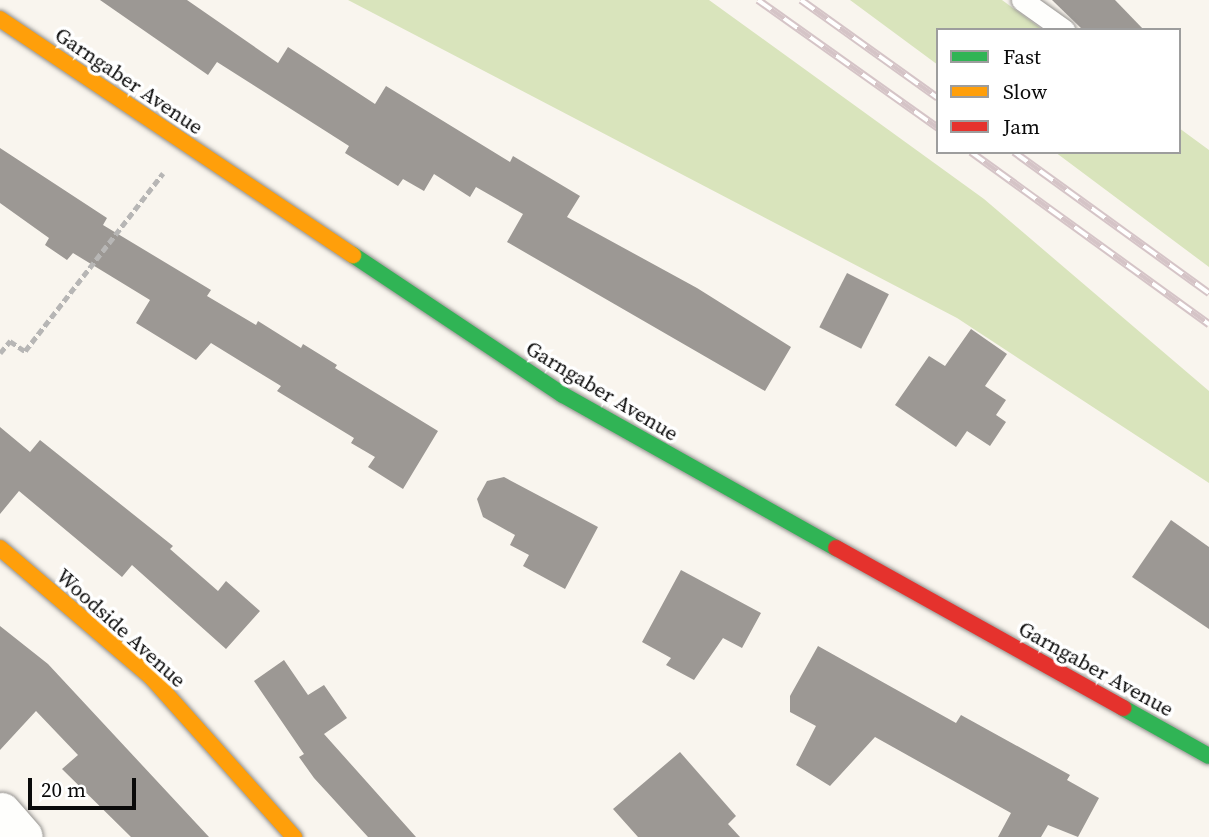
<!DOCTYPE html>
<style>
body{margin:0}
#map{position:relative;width:1209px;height:837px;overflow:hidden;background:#f9f5ee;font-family:"Source Serif 4",serif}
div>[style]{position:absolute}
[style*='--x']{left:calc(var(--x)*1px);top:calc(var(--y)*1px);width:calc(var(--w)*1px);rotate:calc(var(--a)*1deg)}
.forest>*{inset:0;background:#d9e4bc}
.building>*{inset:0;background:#9c9894;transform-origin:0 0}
.path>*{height:4.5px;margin-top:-2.25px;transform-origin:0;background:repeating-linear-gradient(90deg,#b7b6b5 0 7px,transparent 0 10.5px)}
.roads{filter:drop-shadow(0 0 2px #92908d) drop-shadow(0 0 2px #92908d)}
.lane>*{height:21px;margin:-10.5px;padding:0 10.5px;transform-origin:10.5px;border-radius:10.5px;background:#fefefc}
.street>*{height:38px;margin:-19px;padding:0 19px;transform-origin:19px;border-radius:19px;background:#fefefc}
.fast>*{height:16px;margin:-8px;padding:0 8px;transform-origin:8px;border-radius:8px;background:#30b455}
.slow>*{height:16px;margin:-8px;padding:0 8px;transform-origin:8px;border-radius:8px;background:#ff9f0a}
.jam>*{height:16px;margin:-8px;padding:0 8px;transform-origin:8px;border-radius:8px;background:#e5322d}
.rail>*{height:8px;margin-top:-4px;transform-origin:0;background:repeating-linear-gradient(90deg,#fff 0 16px,#d5c4c7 0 32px);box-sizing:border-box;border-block:2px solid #d5c4c7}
span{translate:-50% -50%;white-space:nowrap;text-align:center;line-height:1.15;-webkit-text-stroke:7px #fff;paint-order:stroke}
.street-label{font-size:21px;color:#0a0a0a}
.legend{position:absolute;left:936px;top:28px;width:245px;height:126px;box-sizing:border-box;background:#fff;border:2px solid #9d9d9d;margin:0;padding:9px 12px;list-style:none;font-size:21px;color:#0a0a0a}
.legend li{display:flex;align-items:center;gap:14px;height:35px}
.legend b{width:35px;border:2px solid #9d9d9d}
.scale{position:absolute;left:28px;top:778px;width:108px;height:32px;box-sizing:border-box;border:4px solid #0a0a0a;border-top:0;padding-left:9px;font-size:21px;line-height:24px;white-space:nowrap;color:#0a0a0a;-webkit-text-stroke:5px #fff;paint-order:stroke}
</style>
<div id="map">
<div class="forest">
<div style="clip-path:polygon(348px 0,709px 0,984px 199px,1209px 391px,1209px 483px,957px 318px)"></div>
<div style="clip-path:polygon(850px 0,1002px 0,1043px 30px,938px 30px,938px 65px)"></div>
<div style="clip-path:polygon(1179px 128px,1209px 150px,1209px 267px,1055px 152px,1179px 152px)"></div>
</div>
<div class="building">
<div style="clip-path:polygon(100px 0,187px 0,278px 63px,288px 47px,375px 104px,386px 86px,510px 162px,513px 156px,580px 196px,567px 217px,697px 288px,791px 347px,765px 391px,507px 242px,523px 214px,476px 187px,470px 197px,434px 174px,424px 191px,403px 179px,398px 186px,345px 153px,349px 146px,217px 62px,208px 75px)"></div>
<div style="clip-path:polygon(1052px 0,1115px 0,1144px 30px,1083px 30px)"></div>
<div style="clip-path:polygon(0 148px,107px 218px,103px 225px,211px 290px,207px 296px,256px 325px,258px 321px,301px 348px,303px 344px,337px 365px,335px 368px,438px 431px,403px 489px,368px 467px,375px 457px,351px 443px,354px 438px,277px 391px,281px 386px,211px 343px,196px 360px,136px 323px,150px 300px,73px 253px,67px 260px,45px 245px,49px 238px,0 203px)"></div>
<div style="left:847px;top:273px;width:47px;height:61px;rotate:27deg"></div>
<div style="clip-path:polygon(971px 329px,1007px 354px,985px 386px,1006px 400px,996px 415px,1006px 422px,990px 446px,967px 431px,956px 447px,895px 405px,929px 356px,945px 366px)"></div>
<div style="clip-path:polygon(0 427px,30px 452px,40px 440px,173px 546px,170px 549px,218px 591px,226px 581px,260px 611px,226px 649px,132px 565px,122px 577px,19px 491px,0 514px)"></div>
<div style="clip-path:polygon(504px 477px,598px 527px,565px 589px,523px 566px,529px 555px,510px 545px,515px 535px,483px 517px,477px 499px,487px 481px)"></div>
<div style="clip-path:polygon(1171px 520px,1209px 547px,1209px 629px,1132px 577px)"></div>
<div style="clip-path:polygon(681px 570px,761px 613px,742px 648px,723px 638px,694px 680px,666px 665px,671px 658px,642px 642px)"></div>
<div style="clip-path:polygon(0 626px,48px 664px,209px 837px,131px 837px,62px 769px,78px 755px,36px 711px,0 750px)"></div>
<div style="clip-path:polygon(818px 646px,956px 723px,961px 715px,1070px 775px,1067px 780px,1099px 798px,1078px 837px,1048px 825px,1041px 837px,998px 837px,1011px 813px,875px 737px,830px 786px,796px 765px,816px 726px,790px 712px,790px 696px)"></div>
<div style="clip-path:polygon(284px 660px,308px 695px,324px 685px,347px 718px,324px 734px,416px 837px,368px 837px,314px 778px,299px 757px,304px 754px,254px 681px)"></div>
<div style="clip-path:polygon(680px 752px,736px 816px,728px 824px,740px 837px,638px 837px,613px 809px)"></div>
</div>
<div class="path">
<div style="--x:0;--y:353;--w:16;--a:-50"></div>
<div style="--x:10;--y:341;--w:18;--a:34"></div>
<div style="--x:25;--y:351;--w:225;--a:-52.2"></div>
</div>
<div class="roads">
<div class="lane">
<div style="--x:1022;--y:0;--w:52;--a:35.5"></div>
</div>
<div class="street">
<div style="--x:2;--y:812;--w:33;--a:49"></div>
</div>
<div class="fast">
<div style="--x:353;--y:255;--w:252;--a:33.7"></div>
<div style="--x:563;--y:395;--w:313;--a:29.3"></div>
<div style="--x:1123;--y:708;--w:98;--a:29.2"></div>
</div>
<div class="slow">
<div style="--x:0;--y:19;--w:425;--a:33.8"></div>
<div style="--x:0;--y:548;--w:199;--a:40.5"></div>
<div style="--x:151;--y:677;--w:215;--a:48.2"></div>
</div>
<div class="jam">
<div style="--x:836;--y:548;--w:329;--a:29.1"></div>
</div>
</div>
<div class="rail">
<div style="--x:758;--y:0;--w:221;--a:35.4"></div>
<div style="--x:801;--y:0;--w:168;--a:35.6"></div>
<div style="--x:971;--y:152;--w:294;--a:35.9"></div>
<div style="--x:1014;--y:152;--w:241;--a:35.9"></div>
</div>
<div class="street-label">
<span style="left:129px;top:81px;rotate:34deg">Garngaber Avenue</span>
<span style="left:602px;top:391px;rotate:31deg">Garngaber Avenue</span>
<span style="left:121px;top:628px;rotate:42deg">Woodside Avenue</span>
<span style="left:1096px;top:669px;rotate:29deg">Garngaber Avenue</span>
</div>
<ul class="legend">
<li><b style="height:9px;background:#30b455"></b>Fast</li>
<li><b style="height:9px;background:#ff9f0a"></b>Slow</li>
<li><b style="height:9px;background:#e5322d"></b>Jam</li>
</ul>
<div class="scale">20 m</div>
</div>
